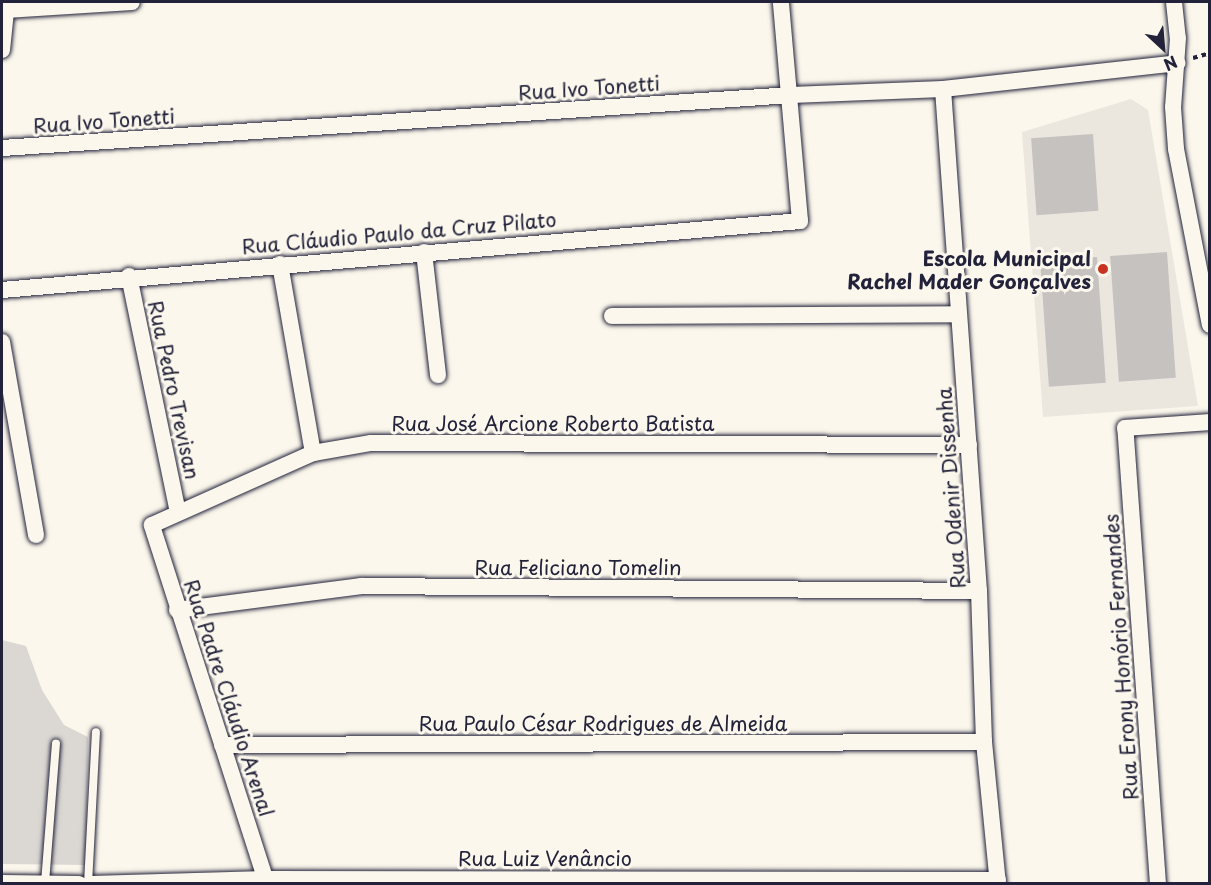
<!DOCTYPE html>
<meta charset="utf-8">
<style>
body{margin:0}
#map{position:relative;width:1211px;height:885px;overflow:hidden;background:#fbf7ec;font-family:"Playpen Sans",sans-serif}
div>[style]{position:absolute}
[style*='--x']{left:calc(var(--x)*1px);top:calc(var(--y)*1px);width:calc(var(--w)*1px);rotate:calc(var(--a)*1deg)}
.built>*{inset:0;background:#ebe7df}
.green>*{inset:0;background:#dbd8d3}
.building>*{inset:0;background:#c6c2c0;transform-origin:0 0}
.path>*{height:4px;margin-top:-2px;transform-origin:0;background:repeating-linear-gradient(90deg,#22223b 0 4.5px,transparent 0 9px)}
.roads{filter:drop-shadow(0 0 2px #22223b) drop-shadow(0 0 2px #22223b)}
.lane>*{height:8px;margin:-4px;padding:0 4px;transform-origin:4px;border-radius:4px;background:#fbf7ec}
.street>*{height:16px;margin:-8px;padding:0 8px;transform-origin:8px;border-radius:8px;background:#fbf7ec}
.dots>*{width:16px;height:16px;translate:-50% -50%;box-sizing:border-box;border:3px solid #fbf7ec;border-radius:50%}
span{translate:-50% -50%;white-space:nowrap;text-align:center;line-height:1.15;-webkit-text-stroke:6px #fbf7ec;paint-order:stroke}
.street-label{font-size:20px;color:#22223b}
.poi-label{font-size:20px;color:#22223b;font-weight:700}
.right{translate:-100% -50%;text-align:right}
.frame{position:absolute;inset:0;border:3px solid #22223b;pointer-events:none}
.north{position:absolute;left:1133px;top:18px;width:60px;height:60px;-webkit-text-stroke:4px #fbf7ec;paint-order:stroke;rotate:154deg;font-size:16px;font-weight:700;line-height:24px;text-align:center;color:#22223b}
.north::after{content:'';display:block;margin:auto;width:21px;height:27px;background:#22223b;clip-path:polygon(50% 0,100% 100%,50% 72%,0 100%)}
</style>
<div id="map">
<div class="built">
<div style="clip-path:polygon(1131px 99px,1148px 110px,1198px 406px,1043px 417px,1022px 132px)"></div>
</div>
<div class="green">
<div style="clip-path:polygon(2px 640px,26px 646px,42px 690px,64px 725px,88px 737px,86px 865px,2px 864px)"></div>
</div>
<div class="building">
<div style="left:1093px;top:134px;width:77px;height:62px;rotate:86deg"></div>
<div style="left:1167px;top:252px;width:126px;height:57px;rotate:86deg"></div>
<div style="left:1097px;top:257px;width:126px;height:57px;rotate:86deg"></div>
</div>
<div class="path">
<div style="--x:1193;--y:58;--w:18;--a:-16"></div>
</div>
<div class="roads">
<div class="lane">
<div style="--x:45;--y:883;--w:140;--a:-85.5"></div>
<div style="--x:88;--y:884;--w:152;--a:-87"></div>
</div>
<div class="street">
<div style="--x:1174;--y:2;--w:36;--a:84"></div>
<div style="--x:1178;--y:38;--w:69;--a:94.1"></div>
<div style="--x:1173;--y:107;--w:42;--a:85.9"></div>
<div style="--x:1176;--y:149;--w:179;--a:79.1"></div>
<div style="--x:6;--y:10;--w:126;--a:-3.6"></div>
<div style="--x:2;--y:50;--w:48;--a:-84.1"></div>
<div style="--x:943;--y:89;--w:503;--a:85.9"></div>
<div style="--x:979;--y:591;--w:151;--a:88.1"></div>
<div style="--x:984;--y:742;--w:143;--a:84.4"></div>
<div style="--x:2;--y:148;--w:791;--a:-3.84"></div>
<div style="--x:791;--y:95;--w:152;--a:-2.3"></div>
<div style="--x:943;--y:89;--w:236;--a:-6.3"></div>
<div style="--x:424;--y:252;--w:124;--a:83.5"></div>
<div style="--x:280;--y:264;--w:192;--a:80.1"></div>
<div style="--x:129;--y:276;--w:241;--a:78.3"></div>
<div style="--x:2;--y:290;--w:801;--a:-4.94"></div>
<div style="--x:800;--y:221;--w:220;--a:-95"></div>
<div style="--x:612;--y:316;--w:347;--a:-0.3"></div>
<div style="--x:2;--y:342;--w:196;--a:80"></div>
<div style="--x:177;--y:610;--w:186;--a:-7.4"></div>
<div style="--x:361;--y:586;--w:618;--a:0.46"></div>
<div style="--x:222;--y:745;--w:762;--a:-0.23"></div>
<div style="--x:2;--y:883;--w:77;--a:0.7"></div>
<div style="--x:91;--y:884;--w:175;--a:-1.6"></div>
<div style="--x:266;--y:879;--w:732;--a:0.08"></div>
<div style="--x:267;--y:884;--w:377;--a:-107.8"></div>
<div style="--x:152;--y:525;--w:176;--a:-24.1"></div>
<div style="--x:313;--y:453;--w:59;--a:-9.8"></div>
<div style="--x:371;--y:443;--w:598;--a:0.19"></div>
<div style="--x:1158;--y:884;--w:457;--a:-94.1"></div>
<div style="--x:1125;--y:428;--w:85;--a:-4"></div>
</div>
</div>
<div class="dots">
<div style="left:1103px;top:269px;background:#c8321e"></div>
</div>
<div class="street-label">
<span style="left:589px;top:88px;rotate:-4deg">Rua Ivo Tonetti</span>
<span style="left:104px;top:121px;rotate:-4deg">Rua Ivo Tonetti</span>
<span style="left:399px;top:233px;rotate:-5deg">Rua Cláudio Paulo da Cruz Pilato</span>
<span style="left:174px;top:390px;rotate:78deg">Rua Pedro Trevisan</span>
<span style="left:553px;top:423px">Rua José Arcione Roberto Batista</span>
<span style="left:951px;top:488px;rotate:-94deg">Rua Odenir Dissenha</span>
<span style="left:578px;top:567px">Rua Feliciano Tomelin</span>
<span style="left:1121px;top:657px;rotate:-94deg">Rua Erony Honório Fernandes</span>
<span style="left:229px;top:698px;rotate:72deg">Rua Padre Cláudio Arenal</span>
<span style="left:603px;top:723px">Rua Paulo César Rodrigues de Almeida</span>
<span style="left:545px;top:858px">Rua Luiz Venâncio</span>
</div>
<div class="poi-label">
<span class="right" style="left:1091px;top:270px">Escola Municipal<br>Rachel Mader Gonçalves</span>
</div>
<div class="frame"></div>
<div class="north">N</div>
</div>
